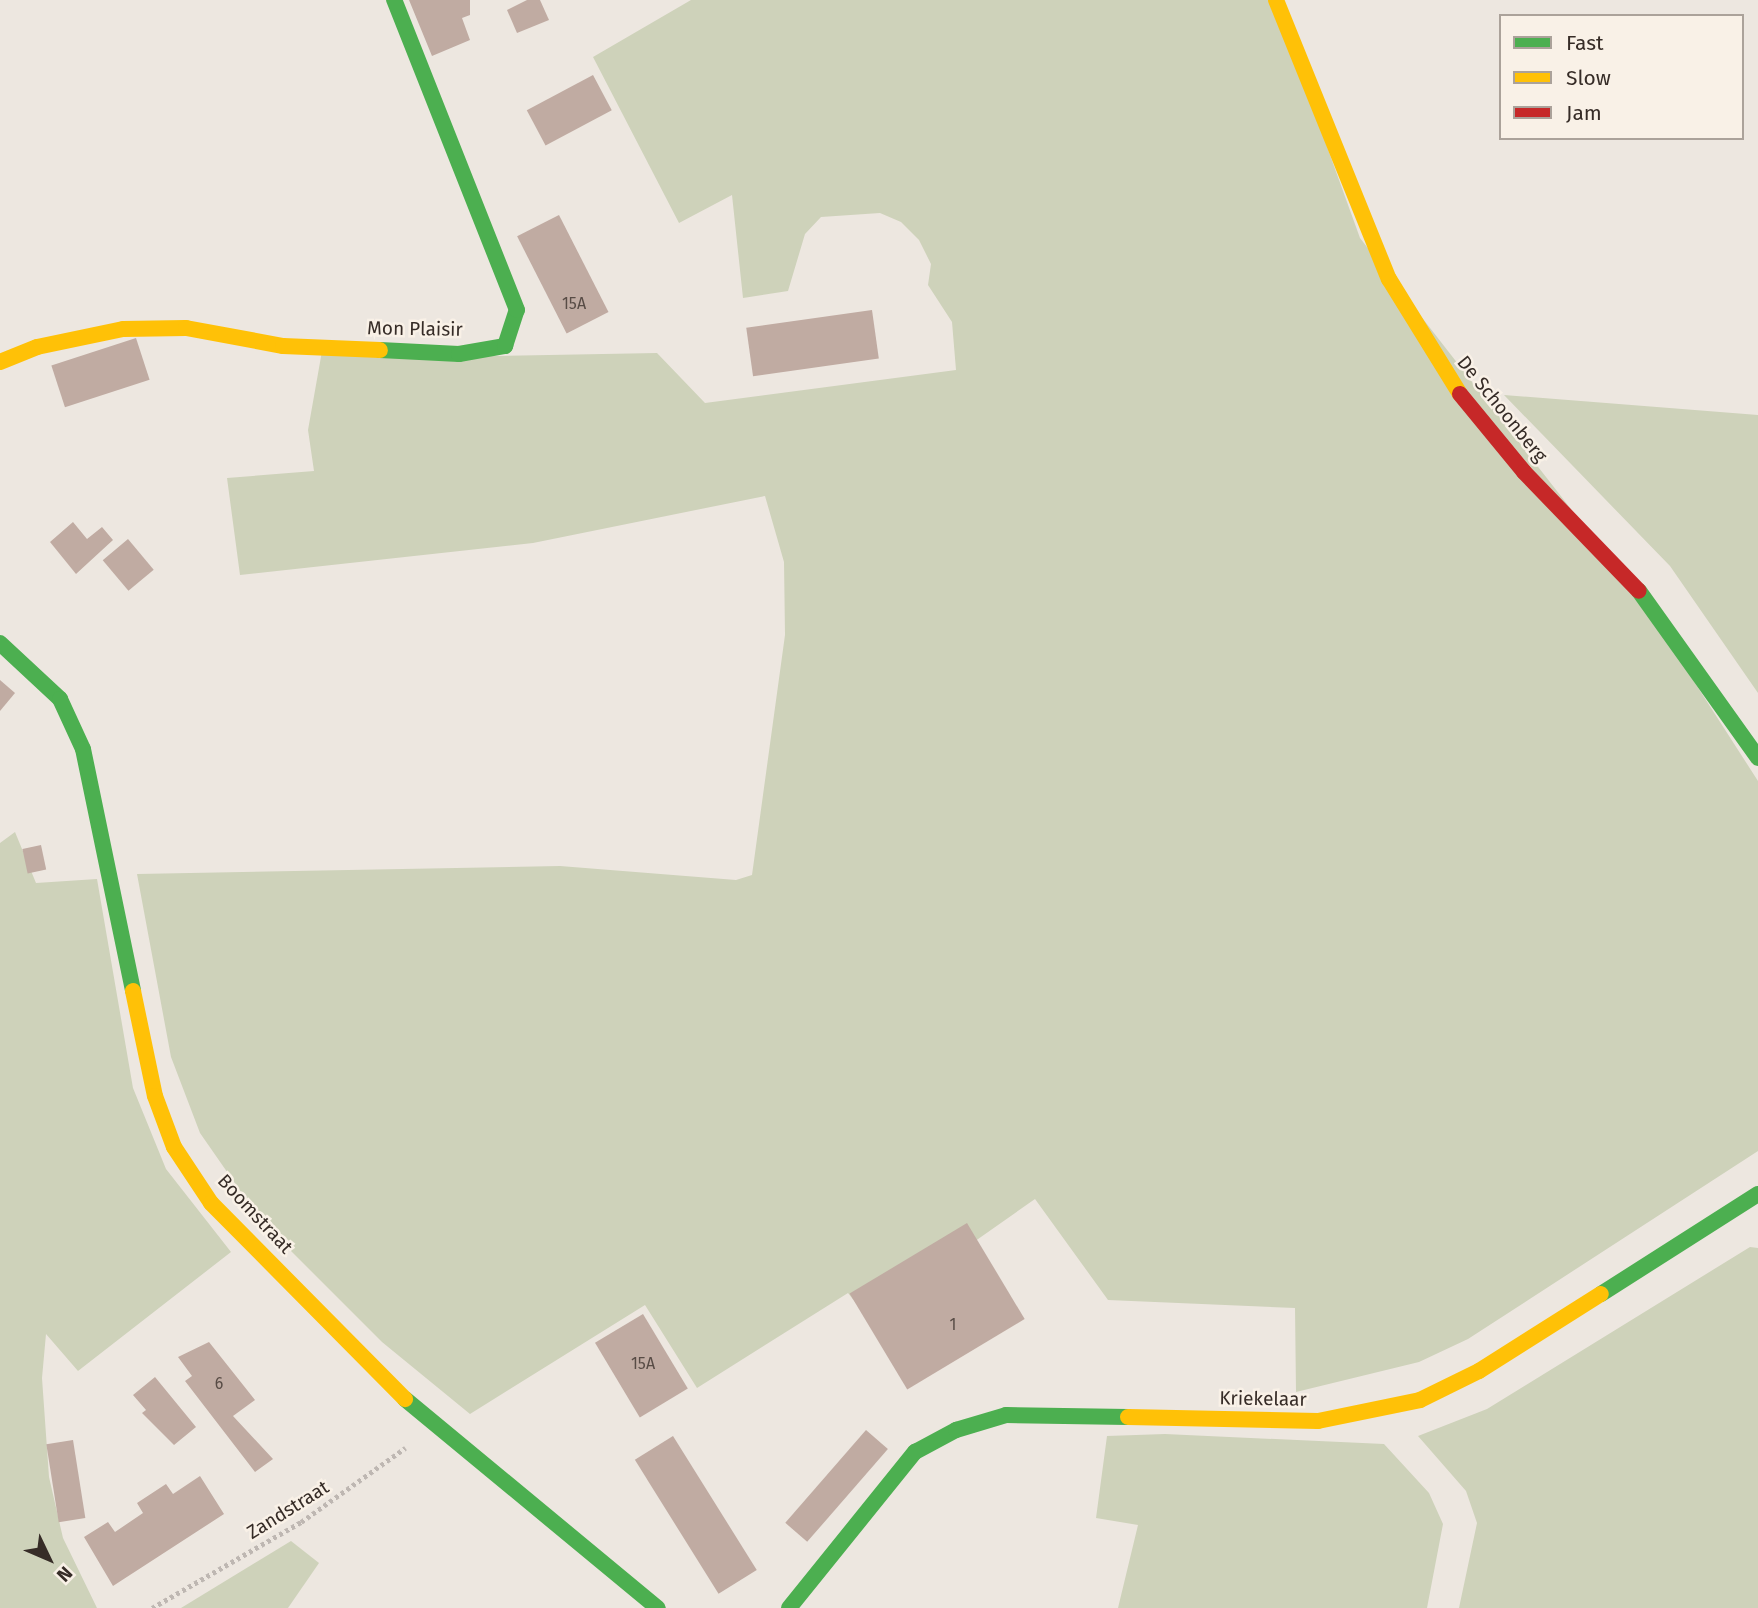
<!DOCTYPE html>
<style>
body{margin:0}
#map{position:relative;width:1758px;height:1608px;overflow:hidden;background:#ede7e0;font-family:"Fira Sans",sans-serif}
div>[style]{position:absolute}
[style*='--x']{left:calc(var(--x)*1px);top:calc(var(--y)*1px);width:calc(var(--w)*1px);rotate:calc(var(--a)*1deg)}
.green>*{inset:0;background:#ced2ba}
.building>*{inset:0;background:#c0aba2;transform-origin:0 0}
.path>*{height:4.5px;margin-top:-2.25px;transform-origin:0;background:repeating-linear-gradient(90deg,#beb7b2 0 3.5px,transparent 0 7px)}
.fast>*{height:16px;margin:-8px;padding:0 8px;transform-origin:8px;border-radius:8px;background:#4caf50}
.slow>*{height:16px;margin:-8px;padding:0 8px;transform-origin:8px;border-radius:8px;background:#ffc107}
.jam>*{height:16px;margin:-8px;padding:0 8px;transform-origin:8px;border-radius:8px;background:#c62828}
span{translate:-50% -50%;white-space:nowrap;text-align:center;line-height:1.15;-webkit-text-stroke:5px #f9f1e7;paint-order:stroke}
.number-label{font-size:16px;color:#584c46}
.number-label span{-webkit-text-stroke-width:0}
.street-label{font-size:19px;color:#362c27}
.legend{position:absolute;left:1499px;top:14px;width:245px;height:126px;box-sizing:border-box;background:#f9f1e7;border:2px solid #aba29a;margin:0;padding:9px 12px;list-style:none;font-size:21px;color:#362c27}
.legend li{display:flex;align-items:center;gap:14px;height:35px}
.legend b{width:35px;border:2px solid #aba29a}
.north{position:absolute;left:14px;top:1524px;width:70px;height:70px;-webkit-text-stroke:5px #f9f1e7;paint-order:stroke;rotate:134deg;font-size:19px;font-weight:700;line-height:28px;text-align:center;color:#362c27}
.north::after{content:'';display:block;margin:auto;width:24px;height:32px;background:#362c27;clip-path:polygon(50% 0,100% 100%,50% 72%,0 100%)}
</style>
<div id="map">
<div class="green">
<div style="clip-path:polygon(691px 0,1274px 0,1360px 238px,1641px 599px,1758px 781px,1758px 1151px,1468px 1339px,1419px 1362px,1296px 1392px,1295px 1308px,1108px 1300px,1035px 1199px,867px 1317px,848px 1293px,697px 1388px,645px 1305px,470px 1414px,382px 1342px,262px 1222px,200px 1133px,171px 1057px,137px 874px,560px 866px,736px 880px,752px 875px,785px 635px,784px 562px,765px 496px,533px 543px,240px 575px,227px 478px,314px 471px,308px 430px,322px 351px,499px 356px,657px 353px,705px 403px,956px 370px,952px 322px,928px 285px,931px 264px,919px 240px,901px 222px,880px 213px,821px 217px,805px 234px,788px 291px,743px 298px,732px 195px,679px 223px,593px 57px)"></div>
<div style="clip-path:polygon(1504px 395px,1758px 415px,1758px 693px,1670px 566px)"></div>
<div style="clip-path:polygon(15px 832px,36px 883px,97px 879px,133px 1088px,166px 1169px,231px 1252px,78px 1371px,46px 1334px,42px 1378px,49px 1477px,63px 1538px,97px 1608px,0 1608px,0 843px)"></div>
<div style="clip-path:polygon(1750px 1247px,1758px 1248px,1758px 1608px,1459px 1608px,1477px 1523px,1466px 1491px,1418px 1436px,1487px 1409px)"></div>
<div style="clip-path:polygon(1165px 1434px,1384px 1444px,1429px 1493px,1443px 1524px,1427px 1608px,1118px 1608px,1138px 1525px,1096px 1518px,1107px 1436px)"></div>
<div style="clip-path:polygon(291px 1541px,319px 1563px,288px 1608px,181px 1608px)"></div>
</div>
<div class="building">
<div style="clip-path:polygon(409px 0,470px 0,470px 15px,462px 18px,470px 40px,432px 56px)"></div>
<div style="clip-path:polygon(527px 0,540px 0,549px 20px,517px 33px,507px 10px)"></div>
<div style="left:593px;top:75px;width:40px;height:75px;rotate:62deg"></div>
<div style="left:559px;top:215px;width:109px;height:47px;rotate:63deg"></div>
<div style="left:872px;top:310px;width:49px;height:127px;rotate:82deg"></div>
<div style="left:136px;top:338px;width:44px;height:89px;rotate:72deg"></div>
<div style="clip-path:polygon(73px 522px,87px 539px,102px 527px,113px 540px,76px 574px,50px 542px)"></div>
<div style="left:128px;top:539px;width:40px;height:33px;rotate:50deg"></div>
<div style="clip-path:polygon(0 680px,15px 693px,0 711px)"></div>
<div style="left:41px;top:845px;width:25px;height:19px;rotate:78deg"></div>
<div style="left:967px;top:1223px;width:112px;height:137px;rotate:59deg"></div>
<div style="left:643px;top:1314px;width:87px;height:56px;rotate:59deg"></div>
<div style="clip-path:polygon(209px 1342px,255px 1400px,233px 1416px,273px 1459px,255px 1472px,185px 1381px,192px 1376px,178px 1357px)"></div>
<div style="clip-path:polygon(155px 1377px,196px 1427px,174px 1445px,142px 1413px,146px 1410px,133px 1395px)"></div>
<div style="left:866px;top:1430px;width:29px;height:123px;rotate:41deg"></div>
<div style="left:673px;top:1436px;width:158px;height:45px;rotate:58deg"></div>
<div style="left:73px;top:1440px;width:79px;height:27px;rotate:81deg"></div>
<div style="clip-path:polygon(200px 1476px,224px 1514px,113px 1586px,84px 1537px,108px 1522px,115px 1532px,143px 1513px,137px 1503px,166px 1484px,173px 1494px)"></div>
</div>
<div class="path">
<div style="--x:152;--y:1608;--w:172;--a:-30"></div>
<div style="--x:301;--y:1522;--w:128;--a:-35.4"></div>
</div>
<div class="fast">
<div style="--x:380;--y:350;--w:79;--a:2.9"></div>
<div style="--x:459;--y:354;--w:47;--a:-9.9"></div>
<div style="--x:505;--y:346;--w:38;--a:-72"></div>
<div style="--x:517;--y:310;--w:334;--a:-111.6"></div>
<div style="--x:1639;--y:591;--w:205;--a:54.5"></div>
<div style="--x:0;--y:643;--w:82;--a:43"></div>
<div style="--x:60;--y:699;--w:55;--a:65.3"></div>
<div style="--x:83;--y:749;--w:247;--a:78.3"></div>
<div style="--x:1601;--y:1294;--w:186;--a:-32.5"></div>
<div style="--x:405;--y:1399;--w:328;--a:39.6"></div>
<div style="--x:789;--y:1608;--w:201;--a:-51.1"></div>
<div style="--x:915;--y:1452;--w:47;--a:-28.2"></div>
<div style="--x:956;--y:1430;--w:52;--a:-16.7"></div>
<div style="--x:1006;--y:1415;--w:122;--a:0.9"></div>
</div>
<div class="slow">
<div style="--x:1276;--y:0;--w:301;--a:68"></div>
<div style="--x:1389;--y:279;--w:135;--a:58.3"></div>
<div style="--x:0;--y:362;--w:40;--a:-22"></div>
<div style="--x:37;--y:347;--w:88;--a:-11.8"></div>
<div style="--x:123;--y:329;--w:63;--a:-0.9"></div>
<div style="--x:186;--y:328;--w:99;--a:10.5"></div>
<div style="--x:283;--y:346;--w:97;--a:2.4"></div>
<div style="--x:133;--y:991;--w:107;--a:78.2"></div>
<div style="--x:155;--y:1096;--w:54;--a:69.6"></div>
<div style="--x:174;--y:1147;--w:67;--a:56.5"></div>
<div style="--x:211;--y:1203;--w:276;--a:45.3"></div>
<div style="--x:1128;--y:1417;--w:190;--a:1.2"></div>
<div style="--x:1318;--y:1421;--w:104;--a:-11.6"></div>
<div style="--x:1420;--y:1400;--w:66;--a:-26.2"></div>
<div style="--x:1479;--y:1371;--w:144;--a:-32.3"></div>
</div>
<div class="jam">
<div style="--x:1460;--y:394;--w:101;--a:50.6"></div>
<div style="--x:1524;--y:472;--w:165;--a:46"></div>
</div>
<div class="number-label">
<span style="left:574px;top:304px">15A</span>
<span style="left:953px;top:1325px">1</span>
<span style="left:643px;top:1364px">15A</span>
<span style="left:219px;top:1384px">6</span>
</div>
<div class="street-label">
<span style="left:415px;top:329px;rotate:1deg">Mon Plaisir</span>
<span style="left:1502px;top:409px;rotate:51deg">De Schoonberg</span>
<span style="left:255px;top:1214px;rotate:47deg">Boomstraat</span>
<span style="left:1263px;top:1399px;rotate:1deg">Kriekelaar</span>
<span style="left:288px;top:1510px;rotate:-32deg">Zandstraat</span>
</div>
<ul class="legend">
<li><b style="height:9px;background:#4caf50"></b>Fast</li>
<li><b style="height:9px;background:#ffc107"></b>Slow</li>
<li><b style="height:9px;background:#c62828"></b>Jam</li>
</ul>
<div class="north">N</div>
</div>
